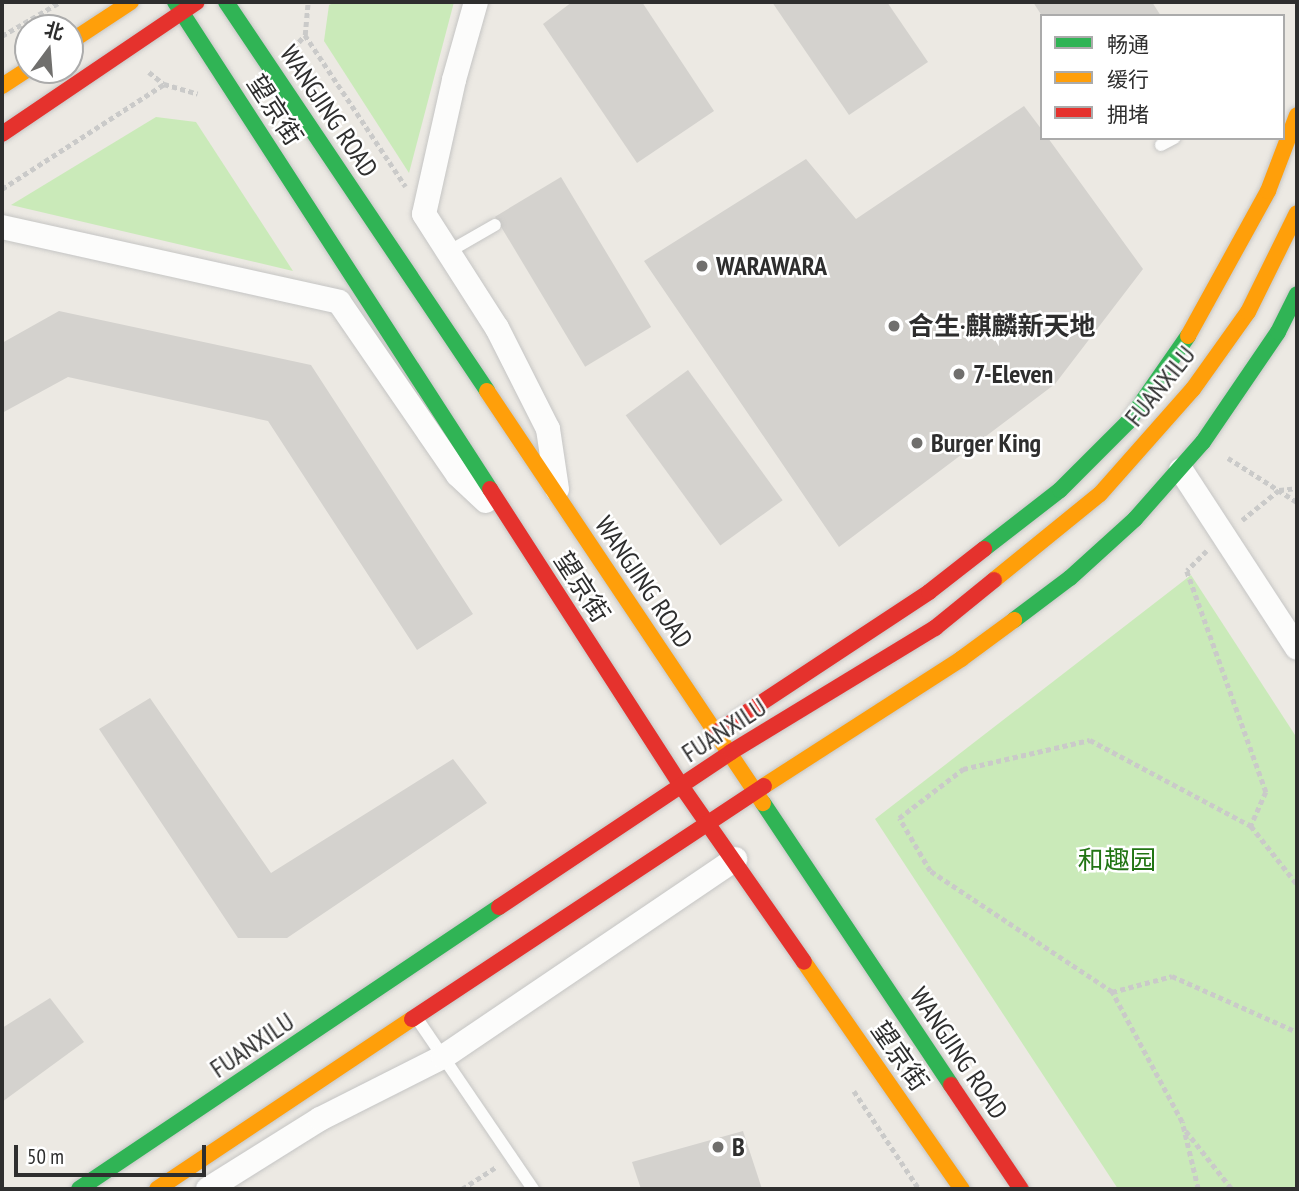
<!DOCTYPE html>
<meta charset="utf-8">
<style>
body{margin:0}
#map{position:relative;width:1299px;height:1191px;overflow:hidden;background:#ece9e3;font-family:"PT Sans Narrow","Noto Sans SC",sans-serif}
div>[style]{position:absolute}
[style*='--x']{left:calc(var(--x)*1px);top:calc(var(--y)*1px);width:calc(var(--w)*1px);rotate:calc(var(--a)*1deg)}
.green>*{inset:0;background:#caeab9}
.building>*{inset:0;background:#d4d2ce;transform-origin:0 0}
.path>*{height:4.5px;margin-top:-2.25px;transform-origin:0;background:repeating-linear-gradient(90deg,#cacac9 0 5px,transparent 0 8.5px)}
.roads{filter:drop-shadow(0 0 2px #c5c5c4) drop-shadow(0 0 2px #c5c5c4)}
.lane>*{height:12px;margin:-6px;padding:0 6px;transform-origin:6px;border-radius:6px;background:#fcfcfb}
.street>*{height:24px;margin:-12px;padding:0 12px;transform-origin:12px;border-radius:12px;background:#fcfcfb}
.fast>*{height:16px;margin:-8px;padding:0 8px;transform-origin:8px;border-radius:8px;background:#30b455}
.slow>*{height:16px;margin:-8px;padding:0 8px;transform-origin:8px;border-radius:8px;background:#ff9f0a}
.jam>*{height:16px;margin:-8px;padding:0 8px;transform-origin:8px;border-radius:8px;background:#e5322d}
.dots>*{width:19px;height:19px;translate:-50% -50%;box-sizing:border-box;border:4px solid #fff;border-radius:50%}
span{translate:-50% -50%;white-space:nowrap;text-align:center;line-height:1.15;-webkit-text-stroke:5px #fff;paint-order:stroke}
.street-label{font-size:26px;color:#2e2e2e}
.poi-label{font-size:26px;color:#2e2e2e;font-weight:700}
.left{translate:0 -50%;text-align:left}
.park-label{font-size:26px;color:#227514}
.frame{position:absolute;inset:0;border:4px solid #2e2e2e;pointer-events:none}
.legend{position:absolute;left:1040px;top:14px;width:245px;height:126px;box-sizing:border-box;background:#fff;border:2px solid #ababab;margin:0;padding:9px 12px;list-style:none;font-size:21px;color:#2e2e2e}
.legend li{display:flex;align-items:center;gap:14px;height:35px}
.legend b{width:35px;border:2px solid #ababab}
.north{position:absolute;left:14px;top:14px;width:70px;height:70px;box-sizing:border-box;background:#fff;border:2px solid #ababab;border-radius:50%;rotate:16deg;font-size:19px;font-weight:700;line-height:28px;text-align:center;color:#2e2e2e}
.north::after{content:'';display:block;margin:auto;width:24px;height:32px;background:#706f6d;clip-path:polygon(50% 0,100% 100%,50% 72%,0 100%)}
.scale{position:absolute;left:14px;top:1145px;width:192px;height:32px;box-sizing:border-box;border:4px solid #2e2e2e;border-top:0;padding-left:9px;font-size:21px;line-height:24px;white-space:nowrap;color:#2e2e2e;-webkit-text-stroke:5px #fff;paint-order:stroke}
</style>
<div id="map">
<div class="green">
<div style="clip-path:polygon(336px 2px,454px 2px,409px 173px,324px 41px,329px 5px)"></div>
<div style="clip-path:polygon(156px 117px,196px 122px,293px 271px,11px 205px)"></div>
<div style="clip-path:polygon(1191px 575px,1297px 738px,1297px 1189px,1118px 1189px,875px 819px)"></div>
</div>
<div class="building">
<div style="clip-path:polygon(572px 2px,642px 2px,714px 111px,637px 163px,543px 24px)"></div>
<div style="clip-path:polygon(772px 2px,887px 2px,928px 62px,849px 115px)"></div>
<div style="clip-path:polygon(1033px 2px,1152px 2px,1161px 16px,1042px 16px)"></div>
<div style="clip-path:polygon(1024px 106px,1042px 130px,1042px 138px,1048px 138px,1143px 269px,1055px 384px,839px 547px,644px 261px,806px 159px,856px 219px)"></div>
<div style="left:561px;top:177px;width:175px;height:77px;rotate:59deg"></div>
<div style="clip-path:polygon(59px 311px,311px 365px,473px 614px,417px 650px,268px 421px,68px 377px,2px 413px,2px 343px)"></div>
<div style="left:688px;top:370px;width:161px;height:77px;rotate:54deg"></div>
<div style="clip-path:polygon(150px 698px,271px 873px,453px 759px,487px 803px,287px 938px,238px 938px,99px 729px)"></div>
<div style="clip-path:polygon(50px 998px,84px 1042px,2px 1102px,2px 1028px)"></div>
<div style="clip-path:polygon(743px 1131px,762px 1189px,641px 1189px,632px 1162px)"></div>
</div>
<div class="path">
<div style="--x:305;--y:35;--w:182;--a:56.4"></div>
<div style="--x:2;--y:36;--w:67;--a:-30.4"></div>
<div style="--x:293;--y:48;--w:18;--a:-47"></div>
<div style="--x:305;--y:35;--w:33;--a:-85"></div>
<div style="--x:149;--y:72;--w:19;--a:39"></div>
<div style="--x:164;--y:84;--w:35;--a:16"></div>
<div style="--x:2;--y:189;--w:193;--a:-32.9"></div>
<div style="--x:1228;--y:458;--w:82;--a:32.5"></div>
<div style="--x:1242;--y:520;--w:48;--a:-39"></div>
<div style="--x:1279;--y:490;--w:18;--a:-6"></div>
<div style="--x:1207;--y:551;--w:28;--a:135"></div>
<div style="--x:1187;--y:571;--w:235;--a:70.3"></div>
<div style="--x:1266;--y:792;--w:37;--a:114"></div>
<div style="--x:1112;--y:992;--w:62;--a:-14.9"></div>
<div style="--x:1172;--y:976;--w:137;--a:24.1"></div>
<div style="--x:854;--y:1091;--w:118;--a:56.4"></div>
<div style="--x:1186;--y:1131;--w:74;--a:51.6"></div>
<div style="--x:462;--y:1189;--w:40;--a:-32.9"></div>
<div style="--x:1198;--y:1189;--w:69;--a:-103.4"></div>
<div style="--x:1182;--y:1122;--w:148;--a:-118.3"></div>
<div style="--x:1112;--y:992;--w:219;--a:-146.4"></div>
<div style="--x:930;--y:871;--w:61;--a:-120.3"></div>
<div style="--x:899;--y:818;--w:81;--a:-37.4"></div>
<div style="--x:963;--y:769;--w:130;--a:-12.9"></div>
<div style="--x:1090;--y:740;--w:183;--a:28.1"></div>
<div style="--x:1251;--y:826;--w:74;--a:51.6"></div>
</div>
<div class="roads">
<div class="lane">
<div style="--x:1161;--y:145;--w:15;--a:-28"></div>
<div style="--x:448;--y:252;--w:54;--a:-29.9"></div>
<div style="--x:416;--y:1017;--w:208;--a:55.8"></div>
</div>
<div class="street">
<div style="--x:476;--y:2;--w:81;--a:105.8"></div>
<div style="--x:454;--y:80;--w:137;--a:102.6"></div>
<div style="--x:424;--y:214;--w:135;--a:57.4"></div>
<div style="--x:497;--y:328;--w:113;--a:63.2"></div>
<div style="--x:548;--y:429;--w:61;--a:81.5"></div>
<div style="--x:2;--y:227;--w:345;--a:12.5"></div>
<div style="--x:339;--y:302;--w:210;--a:55.5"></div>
<div style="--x:458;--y:475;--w:38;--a:43"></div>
<div style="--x:1181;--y:470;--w:212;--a:56.9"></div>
<div style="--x:208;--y:1189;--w:132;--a:-32"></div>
<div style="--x:320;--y:1119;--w:138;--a:-26.8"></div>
<div style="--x:443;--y:1057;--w:353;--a:-34.1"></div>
</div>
<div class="fast">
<div style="--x:175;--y:2;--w:580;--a:57.1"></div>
<div style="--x:226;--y:2;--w:468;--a:56.1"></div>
<div style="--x:984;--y:549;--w:96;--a:-37.8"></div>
<div style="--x:1060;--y:490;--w:96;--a:-45"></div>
<div style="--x:1128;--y:422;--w:105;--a:-55.1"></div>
<div style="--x:1014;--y:620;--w:70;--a:-36.9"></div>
<div style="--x:1070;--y:578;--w:88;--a:-42.2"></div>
<div style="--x:1135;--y:519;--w:103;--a:-48.6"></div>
<div style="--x:1203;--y:442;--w:133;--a:-55.7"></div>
<div style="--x:1278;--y:332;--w:42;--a:-63.4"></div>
<div style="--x:763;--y:803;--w:339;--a:56.3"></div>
<div style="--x:79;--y:1189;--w:506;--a:-33.88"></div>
</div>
<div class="slow">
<div style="--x:70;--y:42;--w:73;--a:-33.3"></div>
<div style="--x:2;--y:86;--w:31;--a:-33"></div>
<div style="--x:1188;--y:336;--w:166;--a:-61.1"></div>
<div style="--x:1268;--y:191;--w:81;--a:-69.1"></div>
<div style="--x:487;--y:391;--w:496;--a:56.2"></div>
<div style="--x:994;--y:580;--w:136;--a:-39.1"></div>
<div style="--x:1100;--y:494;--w:140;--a:-48.5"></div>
<div style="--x:1193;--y:389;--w:95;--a:-54.5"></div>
<div style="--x:1248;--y:312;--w:110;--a:-63.7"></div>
<div style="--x:764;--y:786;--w:234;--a:-32.8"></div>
<div style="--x:961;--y:659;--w:66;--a:-36.3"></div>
<div style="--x:804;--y:962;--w:277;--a:55.2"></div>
<div style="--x:157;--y:1189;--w:306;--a:-33.7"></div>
</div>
<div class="jam">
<div style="--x:2;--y:134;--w:235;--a:-34.1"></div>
<div style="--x:490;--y:489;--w:354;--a:57.2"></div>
<div style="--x:682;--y:787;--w:213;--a:55.1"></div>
<div style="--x:717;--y:732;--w:254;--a:-33.4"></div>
<div style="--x:929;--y:592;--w:70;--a:-38"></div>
<div style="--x:499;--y:907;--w:279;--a:-33.7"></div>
<div style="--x:731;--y:752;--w:239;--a:-31.3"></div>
<div style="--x:935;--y:628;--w:76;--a:-39.1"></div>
<div style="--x:412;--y:1019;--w:422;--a:-33.5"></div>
<div style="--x:951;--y:1085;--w:125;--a:56.1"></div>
</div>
</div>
<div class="dots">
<div style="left:702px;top:266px;background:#706f6d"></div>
<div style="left:894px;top:326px;background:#706f6d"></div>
<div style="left:959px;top:374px;background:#706f6d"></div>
<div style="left:917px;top:443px;background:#706f6d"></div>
<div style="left:718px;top:1147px;background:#706f6d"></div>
</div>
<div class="street-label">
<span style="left:275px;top:110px;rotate:57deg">望京街</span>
<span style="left:329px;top:111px;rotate:56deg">WANGJING ROAD</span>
<span style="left:1160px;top:386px;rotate:-51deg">FUANXILU</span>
<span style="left:644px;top:582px;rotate:56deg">WANGJING ROAD</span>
<span style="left:582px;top:587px;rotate:57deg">望京街</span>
<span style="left:724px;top:730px;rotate:-33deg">FUANXILU</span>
<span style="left:252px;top:1045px;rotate:-34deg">FUANXILU</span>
<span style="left:959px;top:1053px;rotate:56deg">WANGJING ROAD</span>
<span style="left:900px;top:1056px;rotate:55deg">望京街</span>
</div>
<div class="poi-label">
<span class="left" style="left:716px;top:266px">WARAWARA</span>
<span class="left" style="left:908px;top:326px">合生·麒麟新天地</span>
<span class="left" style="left:973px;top:374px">7-Eleven</span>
<span class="left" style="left:931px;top:443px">Burger King</span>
<span class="left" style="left:732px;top:1147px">B</span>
</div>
<div class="park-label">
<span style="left:1117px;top:860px">和趣园</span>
</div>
<div class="frame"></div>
<ul class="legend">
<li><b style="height:9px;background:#30b455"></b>畅通</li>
<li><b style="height:9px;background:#ff9f0a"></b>缓行</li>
<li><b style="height:9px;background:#e5322d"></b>拥堵</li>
</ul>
<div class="north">北</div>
<div class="scale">50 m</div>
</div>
